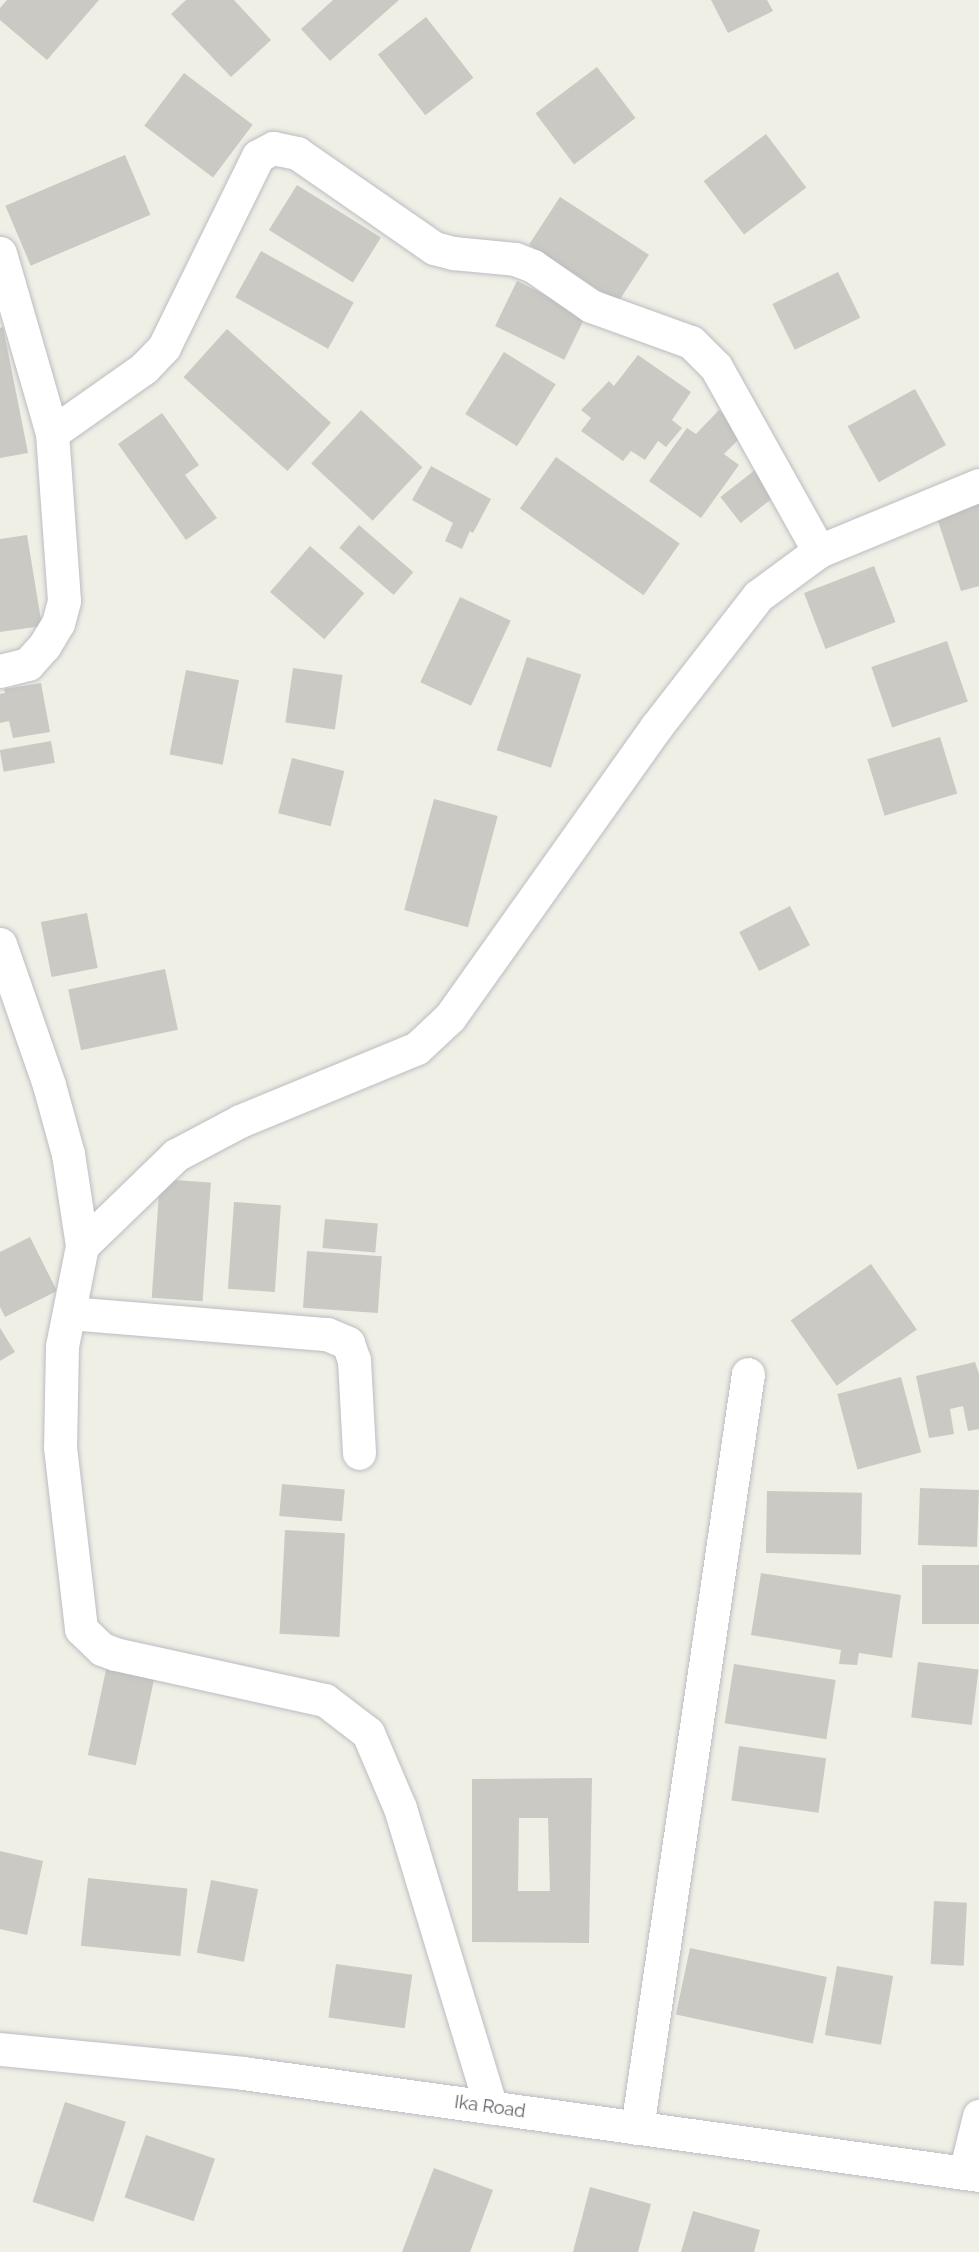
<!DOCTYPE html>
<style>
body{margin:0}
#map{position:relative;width:979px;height:2252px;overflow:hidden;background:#efefe6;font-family:Raleway,sans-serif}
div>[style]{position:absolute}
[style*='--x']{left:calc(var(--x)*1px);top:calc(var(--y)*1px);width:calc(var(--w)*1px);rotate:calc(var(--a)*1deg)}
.building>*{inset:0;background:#cbc9c3;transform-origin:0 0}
.roads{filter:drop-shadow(0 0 2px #bbbcc1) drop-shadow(0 0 2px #bbbcc1)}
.minor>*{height:33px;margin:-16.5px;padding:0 16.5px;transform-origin:16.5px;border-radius:16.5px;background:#fff}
.tertiary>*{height:33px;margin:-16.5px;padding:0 16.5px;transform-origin:16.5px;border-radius:16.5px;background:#fff}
span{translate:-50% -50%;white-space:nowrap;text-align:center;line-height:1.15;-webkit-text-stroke:4.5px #fff;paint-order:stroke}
.street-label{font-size:18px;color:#5e6066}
</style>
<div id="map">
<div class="building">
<div style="clip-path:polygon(7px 0,99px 0,47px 60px,0 20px,0 8px)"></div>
<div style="clip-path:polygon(186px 0,234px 0,271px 40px,231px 77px,171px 14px)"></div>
<div style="clip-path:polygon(333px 0,399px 0,330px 61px,301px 29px)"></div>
<div style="clip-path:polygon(711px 0,767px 0,773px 11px,728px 33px)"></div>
<div style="left:426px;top:17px;width:77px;height:61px;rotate:52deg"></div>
<div style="left:597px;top:67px;width:64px;height:77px;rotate:53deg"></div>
<div style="left:184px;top:73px;width:86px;height:66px;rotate:37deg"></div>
<div style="left:766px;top:134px;width:67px;height:78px;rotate:53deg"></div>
<div style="left:125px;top:155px;width:65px;height:130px;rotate:67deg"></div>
<div style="left:297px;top:185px;width:99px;height:53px;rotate:32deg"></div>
<div style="left:560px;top:197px;width:106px;height:57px;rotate:33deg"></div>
<div style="left:261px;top:251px;width:106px;height:53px;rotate:29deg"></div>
<div style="left:838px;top:272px;width:51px;height:73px;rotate:64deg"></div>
<div style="left:517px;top:281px;width:77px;height:50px;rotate:26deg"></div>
<div style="clip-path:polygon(3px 327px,28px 453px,0 458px,0 328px)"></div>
<div style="left:227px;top:329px;width:140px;height:65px;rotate:42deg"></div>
<div style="left:504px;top:352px;width:61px;height:73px;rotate:32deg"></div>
<div style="clip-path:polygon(638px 355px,691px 392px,672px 420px,682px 428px,666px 447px,658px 441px,645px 460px,631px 451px,623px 461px,581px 431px,591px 418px,581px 410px,609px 381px,614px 386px)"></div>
<div style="left:915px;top:389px;width:64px;height:77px;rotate:61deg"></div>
<div style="left:361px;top:410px;width:84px;height:73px;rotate:43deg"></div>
<div style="clip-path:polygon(719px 410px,744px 434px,724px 454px,739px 465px,701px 518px,649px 481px,687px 428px,696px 434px)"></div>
<div style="clip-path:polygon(162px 413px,199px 465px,185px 475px,217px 518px,186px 540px,118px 444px)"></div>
<div style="left:556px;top:457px;width:151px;height:63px;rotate:35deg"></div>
<div style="clip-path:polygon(431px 466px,491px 499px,473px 533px,470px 531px,462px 549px,445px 541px,453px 523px,412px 500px)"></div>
<div style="left:755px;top:470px;width:33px;height:44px;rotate:52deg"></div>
<div style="clip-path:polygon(979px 501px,979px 586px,961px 591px,936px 515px)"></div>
<div style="left:359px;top:525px;width:72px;height:30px;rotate:41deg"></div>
<div style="clip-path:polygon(27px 535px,42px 626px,0 632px,0 539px)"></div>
<div style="left:310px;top:546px;width:72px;height:61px;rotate:41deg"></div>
<div style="left:874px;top:566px;width:60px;height:75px;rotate:69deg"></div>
<div style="left:460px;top:597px;width:56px;height:94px;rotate:25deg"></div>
<div style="left:947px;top:641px;width:64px;height:80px;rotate:71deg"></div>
<div style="left:527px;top:657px;width:57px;height:98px;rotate:18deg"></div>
<div style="left:293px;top:668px;width:50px;height:55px;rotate:8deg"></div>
<div style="left:186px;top:670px;width:54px;height:86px;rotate:11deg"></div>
<div style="clip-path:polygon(41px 683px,50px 732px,13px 738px,9px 721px,0 723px,0 694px,5px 693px,4px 689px)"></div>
<div style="left:940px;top:737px;width:59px;height:76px;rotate:73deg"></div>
<div style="left:51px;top:741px;width:22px;height:52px;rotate:80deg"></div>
<div style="left:292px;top:758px;width:54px;height:57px;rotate:14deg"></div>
<div style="left:434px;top:799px;width:66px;height:115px;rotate:15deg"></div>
<div style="left:790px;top:906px;width:44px;height:57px;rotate:63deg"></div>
<div style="left:87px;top:913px;width:56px;height:47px;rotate:79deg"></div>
<div style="left:165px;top:969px;width:62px;height:99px;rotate:78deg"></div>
<div style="left:160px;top:1179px;width:51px;height:119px;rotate:4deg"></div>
<div style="left:234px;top:1202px;width:47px;height:87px;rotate:4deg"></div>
<div style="left:325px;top:1219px;width:53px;height:29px;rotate:5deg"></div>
<div style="clip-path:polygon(30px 1237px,57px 1291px,5px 1317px,0 1307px,0 1252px)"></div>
<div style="left:307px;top:1251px;width:75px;height:57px;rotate:4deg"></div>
<div style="left:871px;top:1264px;width:80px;height:98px;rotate:55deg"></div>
<div style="clip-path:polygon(0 1328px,15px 1352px,0 1361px)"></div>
<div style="clip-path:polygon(975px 1362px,979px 1374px,979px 1429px,968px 1431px,963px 1406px,950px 1409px,954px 1434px,929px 1438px,916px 1376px)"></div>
<div style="left:901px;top:1377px;width:78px;height:66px;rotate:75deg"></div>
<div style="left:282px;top:1484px;width:63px;height:32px;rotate:5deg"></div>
<div style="left:920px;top:1488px;width:59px;height:57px;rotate:2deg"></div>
<div style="left:767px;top:1491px;width:95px;height:62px;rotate:1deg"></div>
<div style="left:285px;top:1530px;width:60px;height:104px;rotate:3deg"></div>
<div style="left:979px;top:1565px;width:59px;height:57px;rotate:90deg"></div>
<div style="clip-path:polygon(761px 1573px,901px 1595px,892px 1658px,859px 1653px,857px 1665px,839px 1664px,841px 1650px,751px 1635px)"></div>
<div style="left:918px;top:1662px;width:61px;height:56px;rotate:7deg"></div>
<div style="left:734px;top:1664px;width:103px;height:60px;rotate:9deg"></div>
<div style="left:107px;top:1665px;width:49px;height:92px;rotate:12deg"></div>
<div style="left:739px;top:1746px;width:88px;height:55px;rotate:8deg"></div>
<div style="clip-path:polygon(evenodd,592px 1778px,589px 1943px,472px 1942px,472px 1779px,592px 1778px,519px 1818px,548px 1818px,550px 1891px,518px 1891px,519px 1818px)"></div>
<div style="clip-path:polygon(0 1851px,43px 1861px,27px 1935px,0 1929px)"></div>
<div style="left:88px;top:1878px;width:100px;height:68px;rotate:6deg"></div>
<div style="left:211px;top:1880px;width:48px;height:74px;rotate:11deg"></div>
<div style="left:934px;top:1901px;width:33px;height:63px;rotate:3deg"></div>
<div style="left:690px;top:1948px;width:140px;height:68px;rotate:12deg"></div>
<div style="left:336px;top:1964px;width:77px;height:54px;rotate:8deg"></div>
<div style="left:837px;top:1966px;width:57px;height:70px;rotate:10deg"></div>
<div style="left:65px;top:2102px;width:64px;height:105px;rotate:18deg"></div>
<div style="left:146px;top:2135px;width:73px;height:66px;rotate:19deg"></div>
<div style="clip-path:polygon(434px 2168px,493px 2190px,470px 2252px,402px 2252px)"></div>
<div style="clip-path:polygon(590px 2187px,651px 2204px,638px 2252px,573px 2252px)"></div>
<div style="clip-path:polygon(693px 2211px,760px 2230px,754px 2252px,681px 2252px)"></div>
</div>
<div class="roads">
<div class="minor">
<div style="--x:0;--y:253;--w:187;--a:73.9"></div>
<div style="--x:52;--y:433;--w:168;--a:85.9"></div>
<div style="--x:64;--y:601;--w:23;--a:105"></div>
<div style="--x:58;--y:623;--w:27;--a:121"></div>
<div style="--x:44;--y:646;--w:24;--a:132"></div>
<div style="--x:28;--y:664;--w:29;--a:166"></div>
<div style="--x:52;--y:433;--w:113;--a:-35.2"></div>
<div style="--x:144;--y:368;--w:29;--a:-46"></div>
<div style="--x:164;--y:347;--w:213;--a:-63.8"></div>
<div style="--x:258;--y:156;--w:17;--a:-28"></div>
<div style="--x:273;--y:148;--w:25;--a:12"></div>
<div style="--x:297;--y:153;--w:167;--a:34.7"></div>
<div style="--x:434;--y:248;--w:20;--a:15"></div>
<div style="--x:453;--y:253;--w:62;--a:5.5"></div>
<div style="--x:515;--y:259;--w:19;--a:21"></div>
<div style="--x:533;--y:266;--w:70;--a:34.6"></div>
<div style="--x:591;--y:306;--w:106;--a:19.8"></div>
<div style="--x:691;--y:342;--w:35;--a:45"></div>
<div style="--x:716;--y:367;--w:211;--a:60.8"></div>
<div style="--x:0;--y:944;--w:149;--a:70.8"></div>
<div style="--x:49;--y:1085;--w:72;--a:74.6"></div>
<div style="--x:68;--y:1154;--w:93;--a:81.3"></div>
<div style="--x:82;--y:1246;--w:102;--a:101.3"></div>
<div style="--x:62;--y:1346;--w:101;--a:91.1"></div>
<div style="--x:60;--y:1447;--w:183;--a:83.4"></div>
<div style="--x:81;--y:1629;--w:29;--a:44"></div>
<div style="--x:102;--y:1649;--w:14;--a:21"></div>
<div style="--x:115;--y:1654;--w:215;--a:12.4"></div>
<div style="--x:325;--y:1700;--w:54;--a:37.5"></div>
<div style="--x:368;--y:1733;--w:82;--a:66.9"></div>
<div style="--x:400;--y:1808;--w:313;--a:73.1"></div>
<div style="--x:82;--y:1246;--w:131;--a:-44.1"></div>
<div style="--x:176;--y:1155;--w:72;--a:-28"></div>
<div style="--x:240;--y:1121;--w:191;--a:-22.4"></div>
<div style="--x:417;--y:1048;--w:45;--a:-43.2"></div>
<div style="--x:450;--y:1017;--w:356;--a:-54.6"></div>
<div style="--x:656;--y:727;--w:166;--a:-52.1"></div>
<div style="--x:758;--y:596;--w:76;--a:-36.4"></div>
<div style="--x:819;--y:551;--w:173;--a:-22.4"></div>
<div style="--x:69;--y:1313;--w:259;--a:4.7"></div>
<div style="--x:327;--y:1334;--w:23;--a:23"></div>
<div style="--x:348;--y:1343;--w:18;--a:71"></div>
<div style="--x:354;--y:1360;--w:93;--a:86.9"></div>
<div style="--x:637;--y:2128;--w:762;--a:-81.63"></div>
<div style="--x:965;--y:2173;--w:59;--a:-76.2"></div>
</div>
<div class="tertiary">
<div style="--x:0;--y:2049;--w:244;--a:5.6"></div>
<div style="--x:243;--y:2073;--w:743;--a:7.89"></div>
</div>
</div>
<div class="street-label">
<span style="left:490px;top:2107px;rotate:8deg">Ika Road</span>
</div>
</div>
